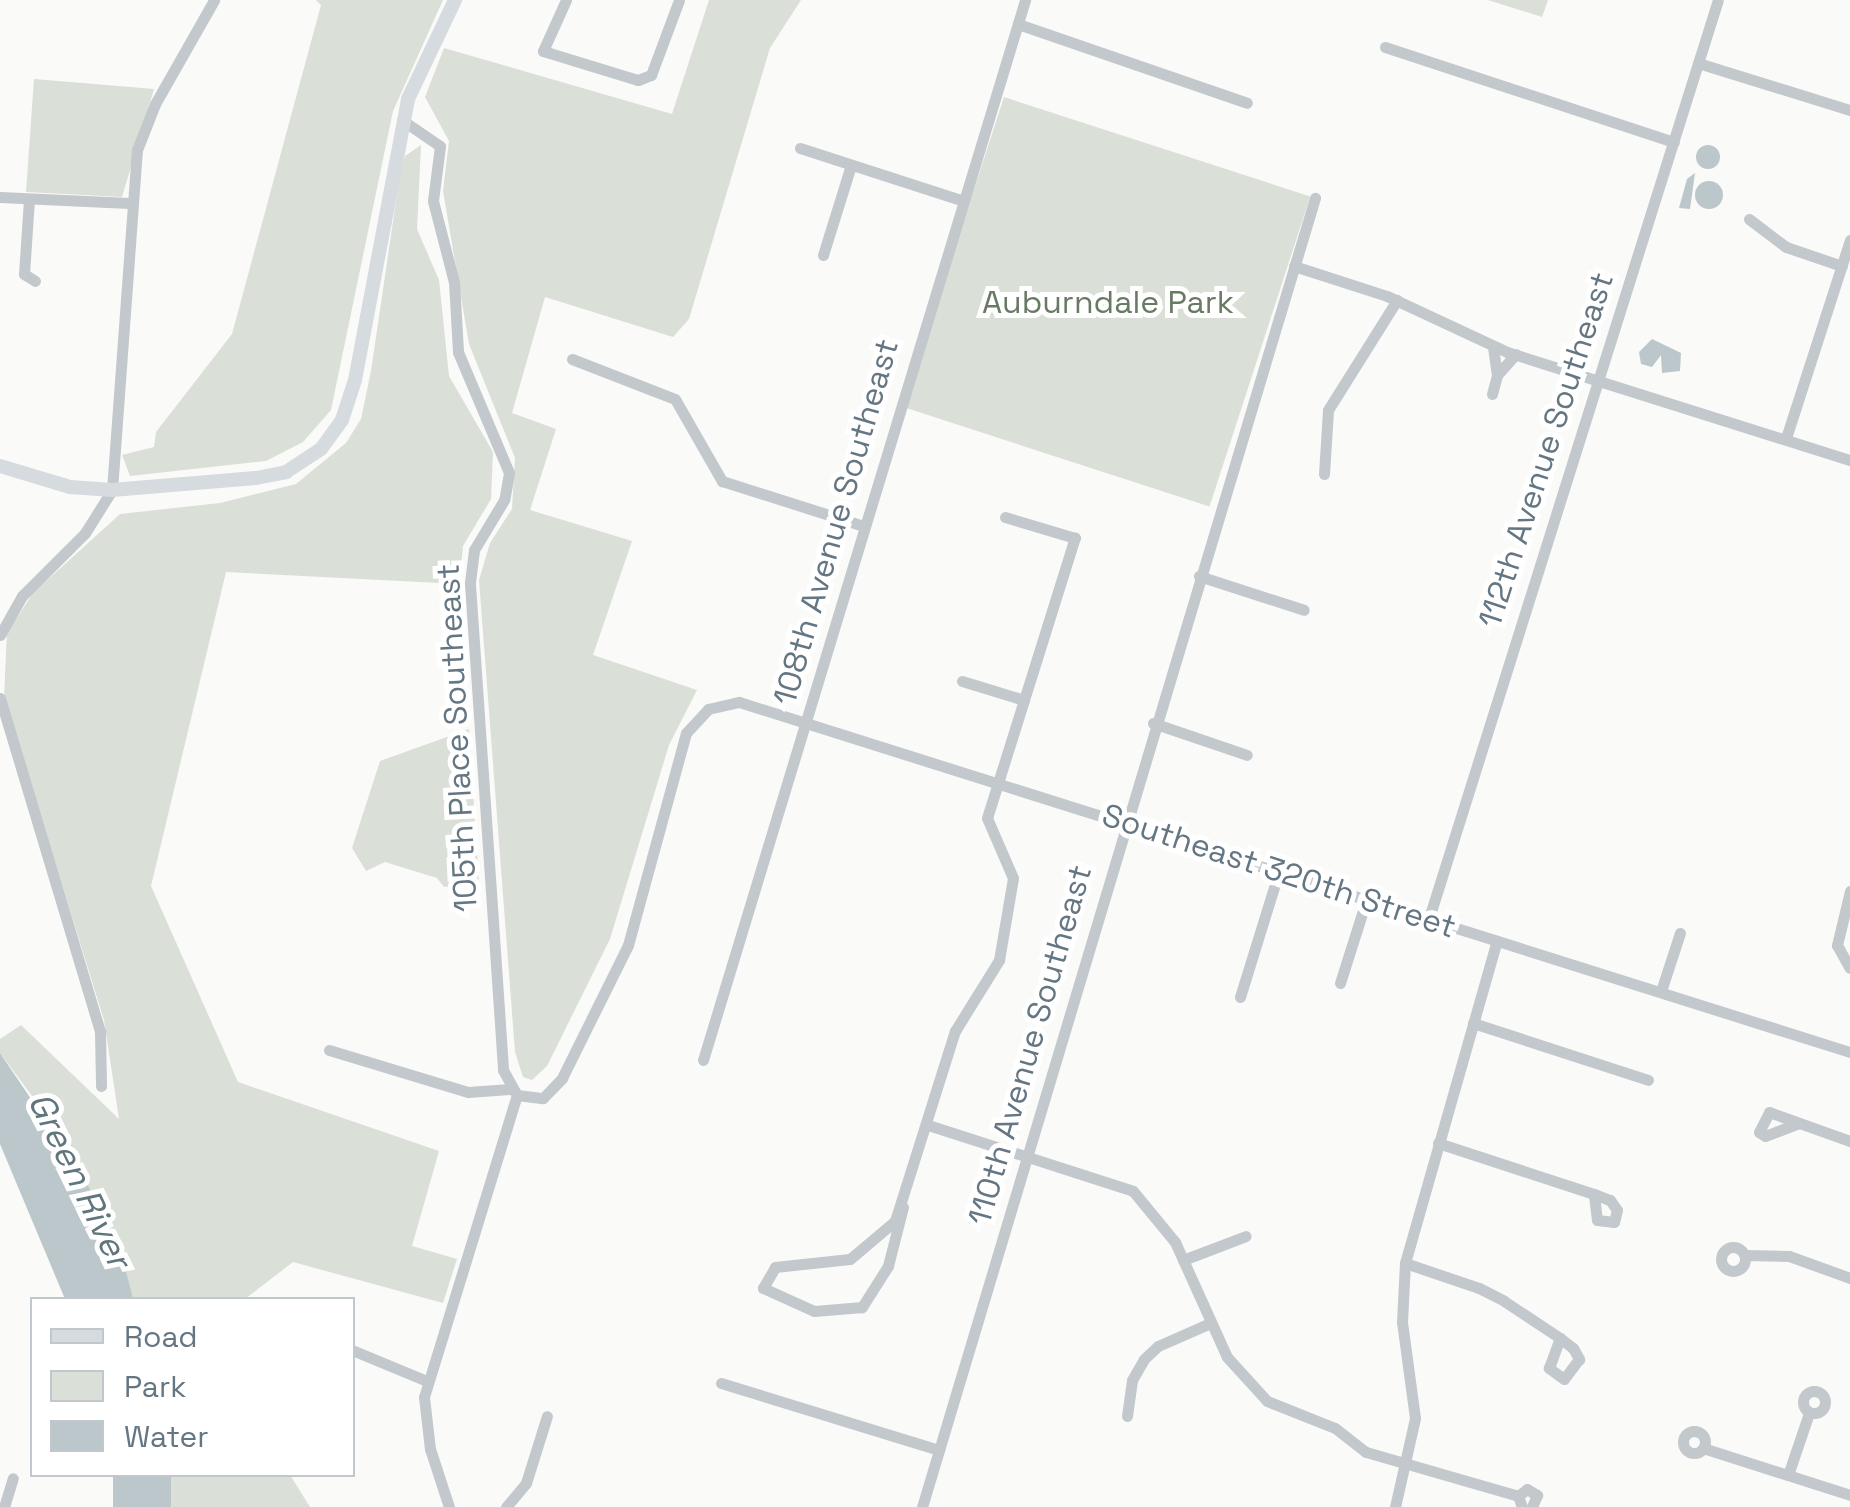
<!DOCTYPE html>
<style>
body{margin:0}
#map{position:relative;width:1850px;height:1507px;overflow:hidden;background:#fafaf8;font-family:"Space Grotesk",sans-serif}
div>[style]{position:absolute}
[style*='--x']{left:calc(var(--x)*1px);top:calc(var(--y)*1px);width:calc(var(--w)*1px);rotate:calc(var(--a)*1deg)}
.green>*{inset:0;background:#dadfd7;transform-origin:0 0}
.water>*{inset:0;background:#bbc7cb;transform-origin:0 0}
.round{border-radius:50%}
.minor>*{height:11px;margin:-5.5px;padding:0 5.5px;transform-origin:5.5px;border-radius:5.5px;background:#c3c8cc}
.minor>.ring{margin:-5.5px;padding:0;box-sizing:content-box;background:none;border:11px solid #c3c8cc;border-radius:50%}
.major>*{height:14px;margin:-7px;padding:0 7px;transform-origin:7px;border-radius:7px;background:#d6dbdf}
span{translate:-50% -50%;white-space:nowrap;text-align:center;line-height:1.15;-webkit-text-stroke:10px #fff;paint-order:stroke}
.park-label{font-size:32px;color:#687a64}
.street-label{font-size:32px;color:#657683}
.water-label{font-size:35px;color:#60757c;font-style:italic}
.legend{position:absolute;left:30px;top:1297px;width:325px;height:180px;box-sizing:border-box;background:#fff;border:2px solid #c1c8cd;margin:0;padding:12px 18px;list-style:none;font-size:30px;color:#657683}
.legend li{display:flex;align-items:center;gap:20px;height:50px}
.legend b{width:50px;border:2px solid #c1c8cd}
</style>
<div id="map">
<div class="green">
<div style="clip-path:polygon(316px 0,443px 0,393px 111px,331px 410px,303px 442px,266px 461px,130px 476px,122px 455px,154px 447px,156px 432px,232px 334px,321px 5px)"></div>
<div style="clip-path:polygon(709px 0,801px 0,770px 48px,689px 319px,673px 337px,545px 297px,512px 413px,556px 429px,530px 510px,632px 541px,593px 655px,697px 690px,669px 745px,610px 939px,547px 1066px,532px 1080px,523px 1077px,515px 1052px,479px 580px,490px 543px,512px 509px,515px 458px,469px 344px,443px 191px,449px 141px,425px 97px,444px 48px,672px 114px)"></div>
<div style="clip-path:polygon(1488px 0,1548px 0,1542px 17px)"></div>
<div style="clip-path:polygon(34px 79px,154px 89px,122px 197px,26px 192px)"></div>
<div style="left:1004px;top:97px;width:322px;height:326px;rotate:18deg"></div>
<div style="clip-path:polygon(421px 145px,417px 229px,439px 280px,449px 376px,493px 452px,491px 499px,463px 546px,459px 584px,226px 572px,151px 886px,238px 1082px,439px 1151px,412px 1246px,457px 1259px,443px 1303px,293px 1262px,245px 1299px,109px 1299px,39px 1133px,64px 1139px,0 1053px,0 1039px,21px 1025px,119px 1119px,104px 1020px,4px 698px,7px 633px,33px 593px,120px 514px,220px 503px,296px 484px,346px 443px,361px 419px,371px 371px,400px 174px,405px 156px)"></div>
<div style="clip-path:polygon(469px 729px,479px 884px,444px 887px,437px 878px,385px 862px,366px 871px,352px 848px,380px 761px)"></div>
<div style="clip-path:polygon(148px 1475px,290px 1475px,310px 1507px,172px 1507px)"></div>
</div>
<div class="water">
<div class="round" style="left:1696px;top:145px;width:24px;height:24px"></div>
<div style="clip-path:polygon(1695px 173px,1690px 209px,1679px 208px,1687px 179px)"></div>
<div class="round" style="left:1695px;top:181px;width:28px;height:28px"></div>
<div style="clip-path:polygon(1652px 339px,1681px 353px,1680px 371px,1662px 373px,1661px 355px,1652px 367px,1641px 364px,1639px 352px)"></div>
<div style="clip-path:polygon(0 1053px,83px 1176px,120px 1248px,133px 1299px,65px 1299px,0 1144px)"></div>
<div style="left:113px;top:1475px;width:58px;height:32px"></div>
</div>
<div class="minor">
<div style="--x:566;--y:0;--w:56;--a:114.3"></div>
<div style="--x:543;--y:51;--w:99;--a:17"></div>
<div style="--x:638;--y:80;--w:14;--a:-21"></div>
<div style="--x:651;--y:75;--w:80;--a:-69.5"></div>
<div style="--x:1018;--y:24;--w:242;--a:19"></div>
<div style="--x:1385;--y:47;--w:304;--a:18.2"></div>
<div style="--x:1698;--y:63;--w:159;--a:17.2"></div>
<div style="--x:402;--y:120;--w:46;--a:34.4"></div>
<div style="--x:440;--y:146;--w:55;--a:97.3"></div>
<div style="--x:433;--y:201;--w:84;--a:75.5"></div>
<div style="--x:454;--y:282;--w:70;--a:86.7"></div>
<div style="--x:458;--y:352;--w:131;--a:67.1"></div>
<div style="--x:509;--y:473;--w:27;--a:100"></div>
<div style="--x:504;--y:500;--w:58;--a:121"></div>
<div style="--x:474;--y:550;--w:34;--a:97"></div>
<div style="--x:470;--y:584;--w:487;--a:86.1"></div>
<div style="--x:503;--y:1070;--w:29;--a:61"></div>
<div style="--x:800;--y:148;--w:169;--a:17.9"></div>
<div style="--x:0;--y:197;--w:129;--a:2.7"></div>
<div style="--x:29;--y:199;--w:75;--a:93.8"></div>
<div style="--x:24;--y:274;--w:13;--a:32"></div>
<div style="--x:1749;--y:219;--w:46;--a:37.1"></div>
<div style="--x:1786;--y:247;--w:59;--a:18.7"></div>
<div style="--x:823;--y:255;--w:94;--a:-72.7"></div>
<div style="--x:1294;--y:266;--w:98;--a:17.9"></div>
<div style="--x:1387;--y:296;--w:132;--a:25"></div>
<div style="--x:1507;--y:352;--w:360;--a:17.5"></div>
<div style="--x:1493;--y:347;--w:28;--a:82"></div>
<div style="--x:1497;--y:375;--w:28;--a:-48"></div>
<div style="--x:572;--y:359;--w:110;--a:21.2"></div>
<div style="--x:675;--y:399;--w:95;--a:60.2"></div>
<div style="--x:722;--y:481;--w:146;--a:17.6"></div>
<div style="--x:1492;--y:394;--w:20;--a:-75"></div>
<div style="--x:1786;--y:438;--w:208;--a:-72.1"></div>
<div style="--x:1324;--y:474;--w:64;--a:-86.4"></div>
<div style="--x:1328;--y:410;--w:130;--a:-57.9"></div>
<div style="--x:1199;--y:576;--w:110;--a:17.9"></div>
<div style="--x:0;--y:635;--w:45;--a:-60.6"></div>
<div style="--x:22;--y:596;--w:89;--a:-45"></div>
<div style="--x:85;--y:533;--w:51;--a:-57.9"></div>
<div style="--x:112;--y:490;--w:341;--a:-85.8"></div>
<div style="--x:137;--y:150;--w:49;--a:-68.6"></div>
<div style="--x:155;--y:104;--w:120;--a:-60.4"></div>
<div style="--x:962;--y:681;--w:65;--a:17"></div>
<div style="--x:0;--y:698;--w:349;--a:73.3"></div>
<div style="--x:100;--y:1032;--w:54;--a:88.9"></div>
<div style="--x:1153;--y:723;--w:99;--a:18.8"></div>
<div style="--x:1850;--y:891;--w:56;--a:103.5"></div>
<div style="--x:1837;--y:945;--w:26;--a:61"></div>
<div style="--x:1429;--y:918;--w:962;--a:-72.53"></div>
<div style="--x:1340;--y:983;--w:89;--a:-72.4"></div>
<div style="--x:1661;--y:991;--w:61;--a:-71.9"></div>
<div style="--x:1240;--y:997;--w:132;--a:-72.8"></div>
<div style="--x:1473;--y:1023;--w:184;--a:18"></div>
<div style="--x:329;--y:1050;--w:145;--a:16.8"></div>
<div style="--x:468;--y:1092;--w:43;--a:-4"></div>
<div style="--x:703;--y:1060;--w:1108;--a:-73.1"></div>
<div style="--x:517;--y:1095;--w:26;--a:7"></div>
<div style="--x:543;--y:1098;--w:28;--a:-46"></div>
<div style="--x:562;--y:1078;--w:148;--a:-63.6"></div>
<div style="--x:628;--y:945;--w:220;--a:-74.7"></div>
<div style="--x:686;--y:733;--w:33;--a:-47"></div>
<div style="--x:708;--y:709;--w:32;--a:-13"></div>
<div style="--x:739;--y:702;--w:1165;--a:17.49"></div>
<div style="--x:1799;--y:1123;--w:36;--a:159"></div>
<div style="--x:1765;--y:1136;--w:7;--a:-146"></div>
<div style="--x:1759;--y:1132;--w:22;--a:-63"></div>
<div style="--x:1769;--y:1112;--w:86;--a:19.7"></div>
<div style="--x:928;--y:1125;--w:215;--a:17.8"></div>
<div style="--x:1133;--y:1191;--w:66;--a:50.5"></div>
<div style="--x:1175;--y:1242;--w:126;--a:65.7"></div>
<div style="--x:1227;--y:1357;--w:59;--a:47.7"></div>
<div style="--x:1267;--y:1401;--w:73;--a:21.7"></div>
<div style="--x:1335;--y:1428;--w:39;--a:38"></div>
<div style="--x:1366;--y:1452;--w:158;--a:16.1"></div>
<div style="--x:1438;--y:1143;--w:164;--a:18.1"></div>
<div style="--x:1594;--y:1194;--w:17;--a:21"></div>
<div style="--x:1610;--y:1200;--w:12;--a:55"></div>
<div style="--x:1617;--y:1210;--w:12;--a:104"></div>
<div style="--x:1614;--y:1222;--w:17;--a:-173"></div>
<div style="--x:1597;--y:1220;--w:26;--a:-97"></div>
<div style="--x:903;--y:1207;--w:61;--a:104.3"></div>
<div style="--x:888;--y:1266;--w:49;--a:122.4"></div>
<div style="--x:862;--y:1307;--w:48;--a:175.2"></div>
<div style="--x:814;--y:1311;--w:56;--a:-155.7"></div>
<div style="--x:763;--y:1288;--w:24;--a:-60"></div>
<div style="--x:775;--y:1267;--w:75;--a:-6.1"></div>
<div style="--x:850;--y:1259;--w:59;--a:-40.2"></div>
<div style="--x:895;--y:1221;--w:199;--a:-72.5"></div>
<div style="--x:955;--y:1031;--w:84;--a:-58.2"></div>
<div style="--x:999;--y:960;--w:83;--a:-80.3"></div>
<div style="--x:1013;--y:878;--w:65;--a:-113.4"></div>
<div style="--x:987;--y:818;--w:294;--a:-72.6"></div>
<div style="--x:1075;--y:538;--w:73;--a:-163.3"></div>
<div class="ring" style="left:1721px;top:1247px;width:13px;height:13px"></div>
<div style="--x:1745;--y:1255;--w:44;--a:1.3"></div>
<div style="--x:1789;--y:1256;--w:65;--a:19.8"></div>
<div style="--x:1183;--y:1260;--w:67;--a:-20.9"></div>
<div style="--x:1405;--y:1263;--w:78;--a:18.7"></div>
<div style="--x:1479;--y:1288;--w:28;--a:27"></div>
<div style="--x:1504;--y:1301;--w:67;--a:33.5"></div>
<div style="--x:1560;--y:1338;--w:16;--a:38"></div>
<div style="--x:1573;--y:1348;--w:13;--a:61"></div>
<div style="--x:1579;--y:1359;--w:25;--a:127"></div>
<div style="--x:1564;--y:1379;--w:19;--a:-144"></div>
<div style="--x:1549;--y:1368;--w:32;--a:-70"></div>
<div style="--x:352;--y:1350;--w:81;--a:22.5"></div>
<div style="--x:721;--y:1383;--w:228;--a:17.1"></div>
<div class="ring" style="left:1803px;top:1391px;width:11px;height:11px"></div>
<div style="--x:1127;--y:1416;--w:36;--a:-82"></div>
<div style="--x:1132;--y:1380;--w:24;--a:-60"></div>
<div style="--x:1144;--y:1359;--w:19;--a:-43"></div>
<div style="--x:1158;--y:1346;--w:55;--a:-23.7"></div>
<div class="ring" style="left:1683px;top:1431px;width:11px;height:11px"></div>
<div style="--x:1703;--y:1448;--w:154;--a:17.7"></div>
<div style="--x:1788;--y:1475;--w:65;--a:-71.3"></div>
<div style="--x:4;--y:1507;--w:30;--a:-73"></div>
<div style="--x:449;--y:1507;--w:61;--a:-108.1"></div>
<div style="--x:430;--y:1449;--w:52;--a:-96.6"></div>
<div style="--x:424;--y:1397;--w:316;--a:-72.9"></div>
<div style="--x:506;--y:1507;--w:31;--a:-50"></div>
<div style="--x:526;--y:1483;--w:70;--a:-72.6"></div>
<div style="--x:922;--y:1507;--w:1367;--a:-73.29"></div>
<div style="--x:1395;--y:1507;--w:91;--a:-77.3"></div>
<div style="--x:1415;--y:1418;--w:97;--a:-97.7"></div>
<div style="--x:1402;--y:1322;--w:59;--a:-87.1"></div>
<div style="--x:1405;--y:1263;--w:335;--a:-74.1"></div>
<div style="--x:1522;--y:1507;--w:12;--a:-110"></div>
<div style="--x:1518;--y:1496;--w:11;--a:-38"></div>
<div style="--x:1527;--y:1489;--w:12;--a:31"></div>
<div style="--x:1537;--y:1495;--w:13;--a:113"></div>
</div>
<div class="major">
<div style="--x:0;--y:466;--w:73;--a:16.7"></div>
<div style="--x:70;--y:487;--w:42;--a:4.1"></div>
<div style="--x:112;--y:490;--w:144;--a:-4.8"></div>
<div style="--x:256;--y:478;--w:31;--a:-11"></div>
<div style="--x:286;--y:472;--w:42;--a:-33.3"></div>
<div style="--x:321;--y:449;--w:36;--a:-54"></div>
<div style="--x:342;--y:420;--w:42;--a:-72"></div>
<div style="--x:355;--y:380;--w:286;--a:-79.3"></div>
<div style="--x:408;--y:99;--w:110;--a:-64.6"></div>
</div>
<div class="park-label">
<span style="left:1108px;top:302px">Auburndale Park</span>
</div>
<div class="street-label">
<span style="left:1546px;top:450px;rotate:-72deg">112th Avenue Southeast</span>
<span style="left:836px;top:522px;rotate:-74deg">108th Avenue Southeast</span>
<span style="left:457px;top:738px;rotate:-93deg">105th Place Southeast</span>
<span style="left:1279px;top:871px;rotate:18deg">Southeast 320th Street</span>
<span style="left:1030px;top:1045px;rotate:-74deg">110th Avenue Southeast</span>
</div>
<div class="water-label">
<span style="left:80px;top:1180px;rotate:64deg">Green River</span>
</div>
<ul class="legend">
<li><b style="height:12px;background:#d6dbdf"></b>Road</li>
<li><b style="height:28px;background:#dadfd7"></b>Park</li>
<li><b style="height:28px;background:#bbc7cb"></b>Water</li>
</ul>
</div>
